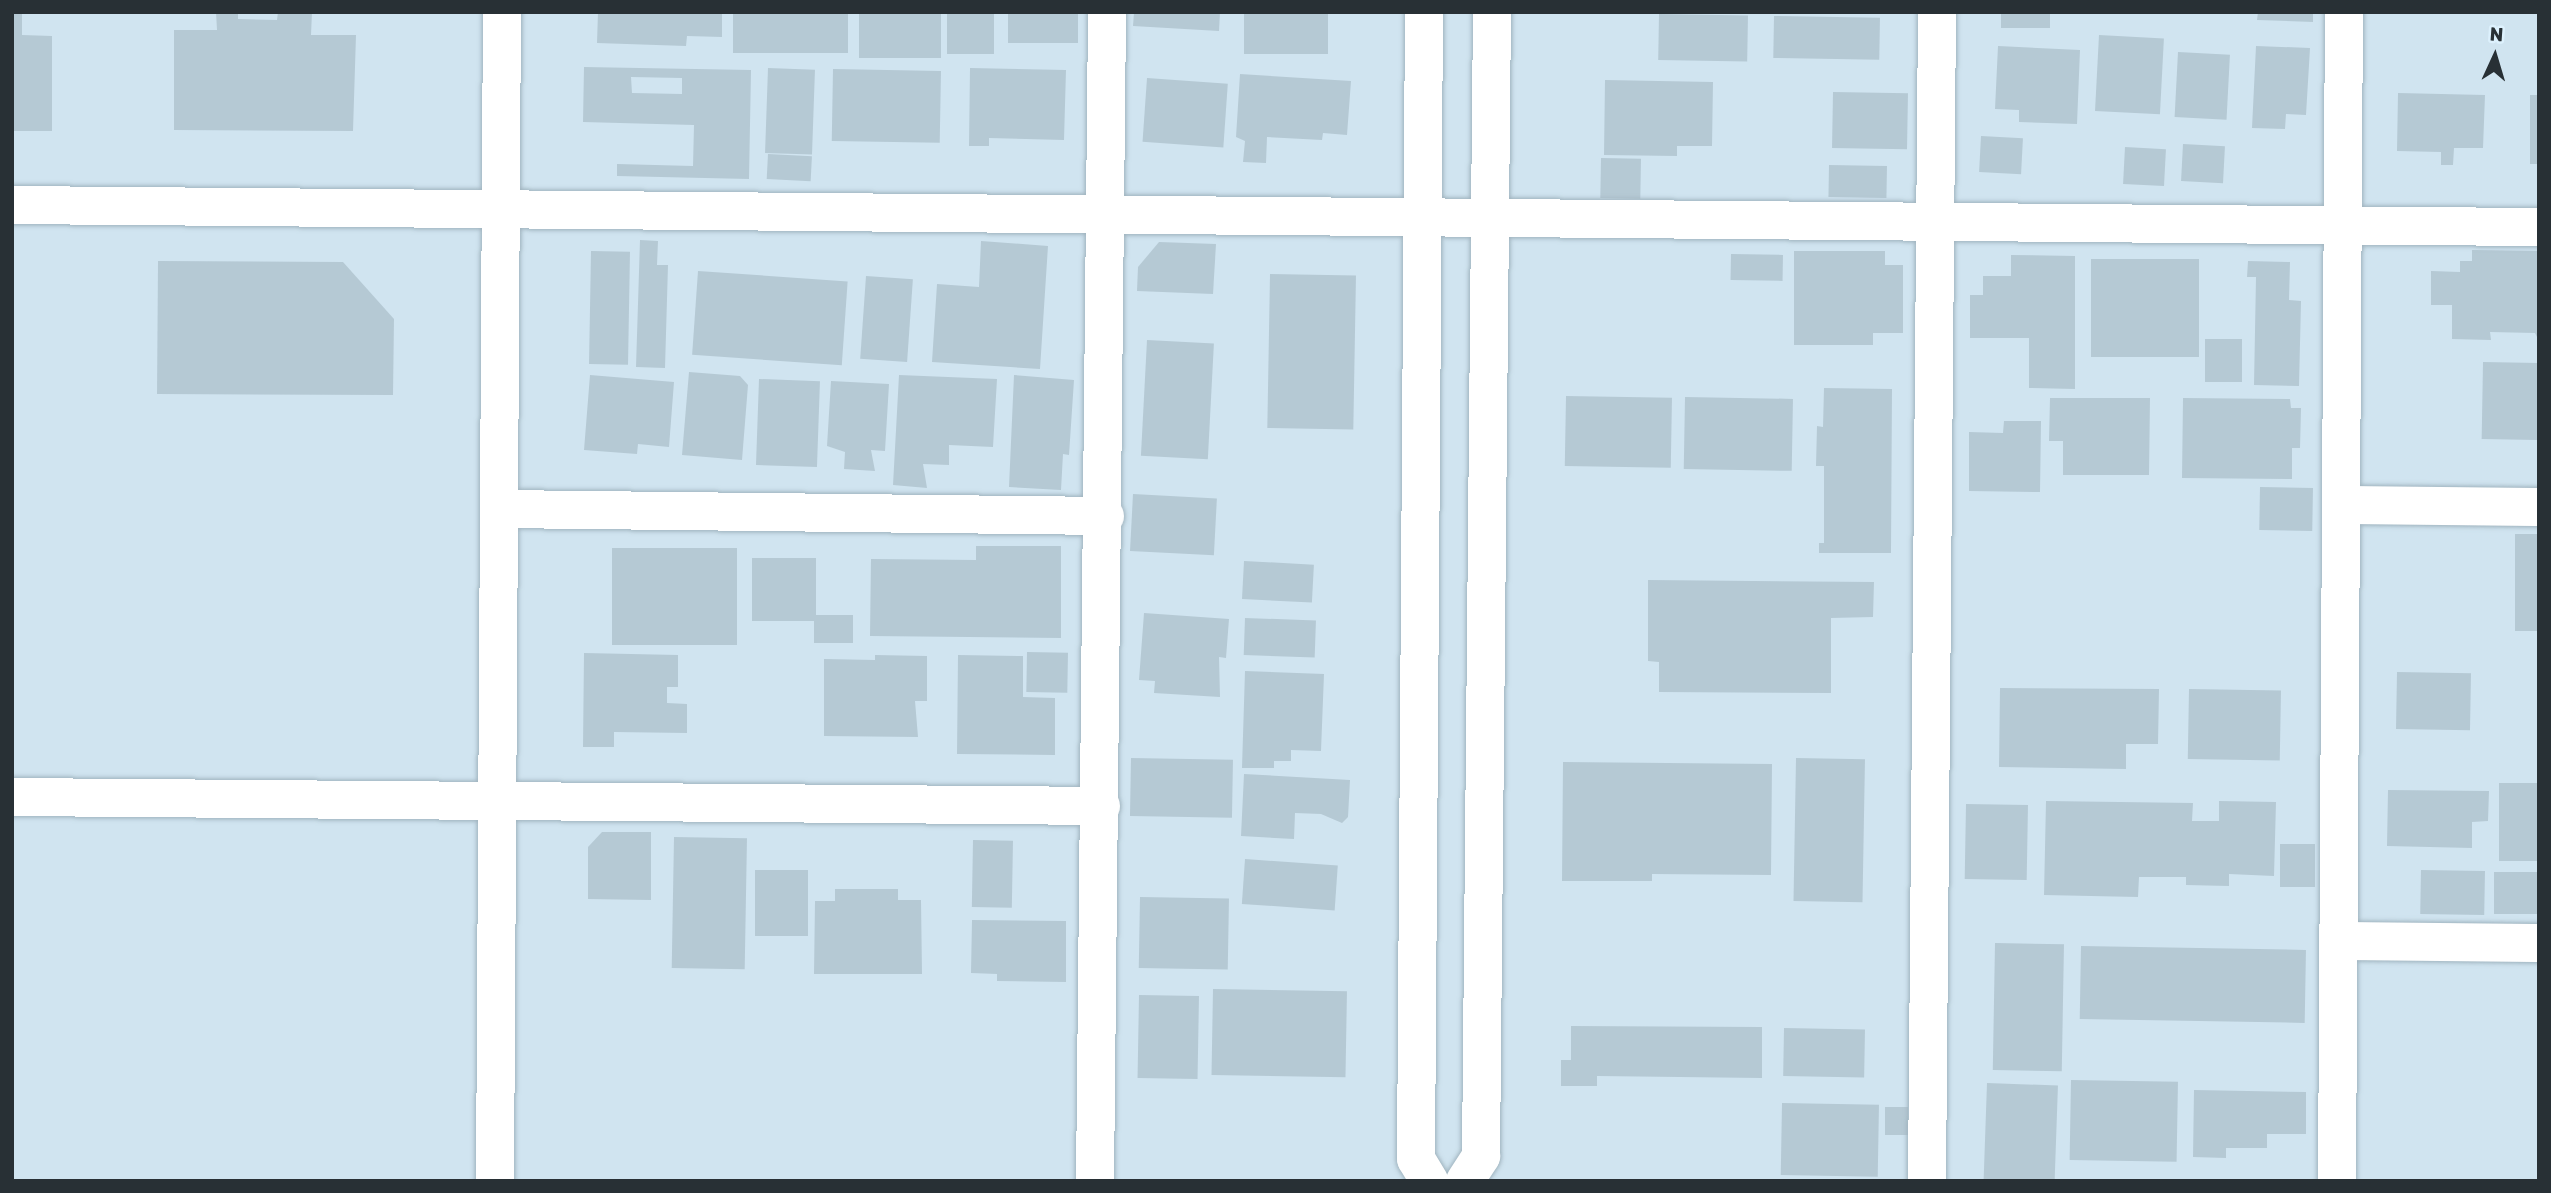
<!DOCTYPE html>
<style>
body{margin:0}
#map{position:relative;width:2551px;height:1193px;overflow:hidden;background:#d0e4f0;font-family:Rubik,sans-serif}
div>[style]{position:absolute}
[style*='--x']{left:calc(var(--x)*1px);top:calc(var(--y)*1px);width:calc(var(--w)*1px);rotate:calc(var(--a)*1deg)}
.building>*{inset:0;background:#b5c9d4;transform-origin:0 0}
.roads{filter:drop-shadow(0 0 2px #a0b4bf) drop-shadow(0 0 2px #a0b4bf)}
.street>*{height:38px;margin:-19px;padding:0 19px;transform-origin:19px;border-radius:19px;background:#fff}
.secondary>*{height:38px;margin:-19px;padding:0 19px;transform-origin:19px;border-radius:19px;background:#fff}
span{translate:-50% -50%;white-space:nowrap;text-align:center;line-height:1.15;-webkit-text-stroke:5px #ddf1fd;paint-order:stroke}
.frame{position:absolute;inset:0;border:14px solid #283035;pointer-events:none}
.north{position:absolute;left:2460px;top:21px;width:70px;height:70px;-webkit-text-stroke:5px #ddf1fd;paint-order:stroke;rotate:4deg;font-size:19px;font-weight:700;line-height:28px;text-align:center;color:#283035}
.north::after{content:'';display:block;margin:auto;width:24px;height:32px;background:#283035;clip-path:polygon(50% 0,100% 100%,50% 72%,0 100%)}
</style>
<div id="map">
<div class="building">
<div style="clip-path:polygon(12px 12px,22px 12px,22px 35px,52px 36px,52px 131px,12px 131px)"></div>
<div style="clip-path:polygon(216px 12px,238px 12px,238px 19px,277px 20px,278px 12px,312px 12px,311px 35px,356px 35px,353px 131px,174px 130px,174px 30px,217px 30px)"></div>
<div style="clip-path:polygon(598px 12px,722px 12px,722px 37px,687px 36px,686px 46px,597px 43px)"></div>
<div style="left:733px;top:12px;width:115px;height:41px"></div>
<div style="left:859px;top:12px;width:82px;height:46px"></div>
<div style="left:947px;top:12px;width:47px;height:42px"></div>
<div style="left:1008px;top:12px;width:70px;height:31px"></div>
<div style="clip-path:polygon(1134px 12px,1220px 12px,1219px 31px,1133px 26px)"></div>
<div style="left:1244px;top:12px;width:84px;height:42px"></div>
<div style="left:2001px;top:12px;width:49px;height:16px"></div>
<div style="clip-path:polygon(2258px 12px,2313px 12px,2313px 22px,2257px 20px)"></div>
<div style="left:1659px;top:14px;width:89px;height:46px;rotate:1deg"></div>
<div style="left:1774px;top:16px;width:106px;height:42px;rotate:1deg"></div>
<div style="left:2099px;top:35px;width:65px;height:76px;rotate:3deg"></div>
<div style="clip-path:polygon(1998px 46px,2080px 50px,2077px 124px,2019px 122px,2019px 110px,1995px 109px)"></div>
<div style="clip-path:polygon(2256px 46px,2310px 48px,2306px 115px,2286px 114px,2285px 129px,2252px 128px)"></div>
<div style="left:2178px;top:52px;width:52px;height:65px;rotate:3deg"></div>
<div style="clip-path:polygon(evenodd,584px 67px,751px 70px,749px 179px,617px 176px,617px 164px,693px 166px,694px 125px,583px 122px,584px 67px,631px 77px,682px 78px,682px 94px,632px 93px,631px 77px)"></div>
<div style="left:768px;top:68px;width:47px;height:85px;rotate:2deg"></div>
<div style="clip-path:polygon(970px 68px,1066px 70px,1064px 140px,989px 138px,989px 146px,969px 146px)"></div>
<div style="left:833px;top:69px;width:108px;height:72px;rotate:1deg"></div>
<div style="clip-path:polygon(1240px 74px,1351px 81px,1347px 135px,1323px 133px,1322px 140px,1267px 137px,1266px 163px,1243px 162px,1245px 141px,1236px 137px)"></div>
<div style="left:1147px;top:78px;width:81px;height:64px;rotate:4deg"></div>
<div style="clip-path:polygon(1605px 80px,1713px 82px,1712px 146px,1677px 146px,1677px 156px,1604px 155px)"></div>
<div style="left:1833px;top:92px;width:75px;height:56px;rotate:1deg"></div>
<div style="clip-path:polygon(2398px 93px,2485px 95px,2483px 148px,2454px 148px,2453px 165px,2441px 165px,2441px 152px,2397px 151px)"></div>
<div style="left:2530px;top:95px;width:9px;height:69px"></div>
<div style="left:1981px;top:136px;width:42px;height:36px;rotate:3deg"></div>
<div style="left:2183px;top:144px;width:42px;height:37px;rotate:3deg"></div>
<div style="left:2125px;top:147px;width:41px;height:37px;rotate:3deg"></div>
<div style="left:768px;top:154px;width:44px;height:25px;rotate:3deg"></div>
<div style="left:1601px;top:158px;width:40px;height:40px;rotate:1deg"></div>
<div style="left:1829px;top:165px;width:58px;height:32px;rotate:1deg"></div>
<div style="clip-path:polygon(640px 240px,658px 241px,657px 265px,668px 265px,665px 368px,636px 367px)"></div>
<div style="clip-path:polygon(981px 241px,1048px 246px,1040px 369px,932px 362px,937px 284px,979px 287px)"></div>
<div style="clip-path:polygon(1159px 242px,1216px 244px,1213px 294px,1137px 291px,1138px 267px)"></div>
<div style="clip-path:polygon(2472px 250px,2539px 251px,2539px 341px,2535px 333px,2490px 332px,2491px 340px,2452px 339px,2452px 305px,2431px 305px,2431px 271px,2460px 272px,2460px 261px,2472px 261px)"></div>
<div style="left:591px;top:251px;width:39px;height:113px;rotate:1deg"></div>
<div style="clip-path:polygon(1794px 251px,1885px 251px,1885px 265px,1903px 265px,1903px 333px,1873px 333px,1873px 345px,1794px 345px)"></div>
<div style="left:1731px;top:254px;width:52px;height:26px;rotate:1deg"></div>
<div style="clip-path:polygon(2011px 255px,2075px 256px,2075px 389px,2029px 388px,2029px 338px,1970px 338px,1970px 295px,1983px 295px,1983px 276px,2011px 276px)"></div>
<div style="left:2091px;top:259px;width:108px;height:98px"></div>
<div style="clip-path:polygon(158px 261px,343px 262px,394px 319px,393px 395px,157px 394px)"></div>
<div style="clip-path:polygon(2248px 261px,2290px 262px,2289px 300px,2301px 301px,2299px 386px,2254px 385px,2256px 277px,2247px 277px)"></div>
<div style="left:698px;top:271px;width:150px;height:84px;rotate:4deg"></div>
<div style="left:1270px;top:274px;width:86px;height:154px;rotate:1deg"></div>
<div style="left:866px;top:276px;width:47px;height:83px;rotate:4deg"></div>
<div style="left:2205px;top:339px;width:37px;height:43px"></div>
<div style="left:1147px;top:340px;width:67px;height:116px;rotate:3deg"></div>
<div style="left:2483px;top:362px;width:56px;height:77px;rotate:1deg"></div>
<div style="clip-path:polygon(689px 372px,740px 376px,748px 385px,742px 460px,682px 455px)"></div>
<div style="clip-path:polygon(590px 375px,674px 382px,669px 447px,638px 444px,637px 454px,584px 450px)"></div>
<div style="clip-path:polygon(899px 375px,997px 379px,993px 447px,949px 445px,949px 465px,923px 464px,927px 488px,893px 485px)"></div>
<div style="clip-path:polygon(1014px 375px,1074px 380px,1069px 455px,1063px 454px,1061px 490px,1009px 487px)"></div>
<div style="left:759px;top:379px;width:61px;height:86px;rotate:2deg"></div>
<div style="clip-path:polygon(831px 381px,889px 384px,885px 451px,871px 450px,875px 471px,844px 469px,845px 452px,827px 446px)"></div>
<div style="clip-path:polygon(1824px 388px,1892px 389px,1891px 553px,1819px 553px,1819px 543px,1824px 543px,1824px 466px,1816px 466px,1817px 426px,1823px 427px)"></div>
<div style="left:1566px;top:396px;width:106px;height:70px;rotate:1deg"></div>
<div style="left:1685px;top:397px;width:108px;height:72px;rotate:1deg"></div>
<div style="clip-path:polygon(2050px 398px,2150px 398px,2149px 475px,2063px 475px,2063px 441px,2049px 441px)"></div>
<div style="clip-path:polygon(2183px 398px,2290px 399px,2291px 408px,2301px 408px,2300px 448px,2292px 448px,2292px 479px,2182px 478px)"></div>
<div style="clip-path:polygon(2004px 421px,2041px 421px,2040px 492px,1969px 491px,1969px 432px,2003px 433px)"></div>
<div style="left:2260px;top:487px;width:53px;height:43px;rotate:1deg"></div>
<div style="left:1133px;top:494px;width:84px;height:57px;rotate:3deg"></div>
<div style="left:2515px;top:534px;width:24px;height:97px"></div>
<div style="clip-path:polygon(976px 546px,1061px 546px,1061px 638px,870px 636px,871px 559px,976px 560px)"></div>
<div style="left:612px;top:548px;width:125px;height:97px"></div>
<div style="clip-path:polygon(752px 558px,816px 558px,816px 615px,853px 615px,853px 643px,814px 643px,814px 621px,752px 621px)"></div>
<div style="left:1244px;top:561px;width:70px;height:38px;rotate:3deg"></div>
<div style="clip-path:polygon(1648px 580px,1874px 582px,1873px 617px,1831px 618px,1831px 693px,1659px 692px,1659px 662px,1648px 661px)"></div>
<div style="clip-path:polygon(1144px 613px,1229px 619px,1226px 658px,1219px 657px,1220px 697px,1154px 693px,1155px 681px,1139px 680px)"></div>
<div style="left:1245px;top:618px;width:71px;height:37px;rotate:2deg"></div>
<div style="left:1027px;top:652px;width:41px;height:40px;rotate:1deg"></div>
<div style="clip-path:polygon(584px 653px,678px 655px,678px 687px,667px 687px,667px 703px,687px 704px,687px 733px,614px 732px,614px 747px,583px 747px)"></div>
<div style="clip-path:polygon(875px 655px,927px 656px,927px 701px,915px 701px,918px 737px,824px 736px,824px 659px,875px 660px)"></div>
<div style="clip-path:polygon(958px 655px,1023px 656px,1023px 697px,1055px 698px,1055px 755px,957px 754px)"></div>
<div style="clip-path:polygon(1245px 671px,1324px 674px,1321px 751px,1291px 750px,1291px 761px,1274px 761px,1274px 768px,1242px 768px)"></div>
<div style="left:2397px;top:672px;width:74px;height:57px;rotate:1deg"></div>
<div style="clip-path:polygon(2000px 688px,2159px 689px,2158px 744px,2126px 744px,2126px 769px,1999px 767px)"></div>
<div style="left:2189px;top:689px;width:92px;height:70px;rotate:1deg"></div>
<div style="left:1131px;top:758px;width:102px;height:58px;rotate:1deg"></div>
<div style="left:1796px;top:758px;width:69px;height:143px;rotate:1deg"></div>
<div style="clip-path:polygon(1563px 762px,1772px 764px,1771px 875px,1652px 874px,1652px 881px,1562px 881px)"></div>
<div style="clip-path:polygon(1244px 774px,1350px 780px,1348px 817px,1342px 823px,1321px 814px,1295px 813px,1294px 839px,1241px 836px)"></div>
<div style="left:2499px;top:783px;width:40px;height:78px"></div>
<div style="clip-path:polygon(2388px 790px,2489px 791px,2488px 821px,2472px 822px,2472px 848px,2387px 846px)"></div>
<div style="clip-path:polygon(2046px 801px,2193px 803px,2192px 821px,2219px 821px,2219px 801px,2276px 802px,2274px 876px,2229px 874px,2229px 886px,2186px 885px,2186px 877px,2139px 877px,2138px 897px,2044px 895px)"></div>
<div style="left:1966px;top:804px;width:62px;height:75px;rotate:1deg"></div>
<div style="clip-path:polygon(602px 832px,651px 832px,651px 900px,588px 899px,588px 847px)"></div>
<div style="left:674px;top:837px;width:73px;height:131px;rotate:1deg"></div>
<div style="left:973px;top:840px;width:40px;height:67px;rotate:1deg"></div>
<div style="left:2280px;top:844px;width:35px;height:43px"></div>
<div style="left:1245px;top:859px;width:93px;height:45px;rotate:4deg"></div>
<div style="left:755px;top:870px;width:53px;height:66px"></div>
<div style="left:2421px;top:870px;width:64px;height:44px;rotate:1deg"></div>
<div style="left:2494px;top:872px;width:44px;height:42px"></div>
<div style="clip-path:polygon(835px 889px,898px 889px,898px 900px,921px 900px,922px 974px,814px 974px,815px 901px,835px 901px)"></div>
<div style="left:1140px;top:897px;width:89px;height:71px;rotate:1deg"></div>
<div style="clip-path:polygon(972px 920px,1066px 921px,1066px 982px,997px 981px,997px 974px,971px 973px)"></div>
<div style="left:1995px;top:943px;width:69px;height:127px;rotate:1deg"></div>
<div style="left:2081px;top:946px;width:225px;height:73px;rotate:1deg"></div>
<div style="left:1213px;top:989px;width:134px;height:86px;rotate:1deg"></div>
<div style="left:1139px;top:995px;width:60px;height:83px;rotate:1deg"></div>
<div style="clip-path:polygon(1571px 1026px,1762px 1027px,1762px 1078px,1597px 1076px,1597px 1086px,1561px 1086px,1561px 1060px,1571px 1060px)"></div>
<div style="left:1784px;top:1028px;width:81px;height:48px;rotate:1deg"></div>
<div style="left:2071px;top:1080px;width:107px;height:80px;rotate:1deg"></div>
<div style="left:1987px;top:1083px;width:71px;height:98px;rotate:2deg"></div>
<div style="clip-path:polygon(2194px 1090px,2306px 1092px,2306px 1134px,2267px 1134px,2267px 1148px,2226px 1148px,2226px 1158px,2193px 1157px)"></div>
<div style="left:1782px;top:1103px;width:97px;height:72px;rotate:1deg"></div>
<div style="left:1885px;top:1107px;width:23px;height:28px"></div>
</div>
<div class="roads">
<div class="street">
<div style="--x:12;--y:205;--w:2527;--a:0.5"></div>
<div style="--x:2344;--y:505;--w:195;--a:0.6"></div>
<div style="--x:500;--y:509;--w:605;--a:0.66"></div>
<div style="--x:12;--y:797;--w:1089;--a:0.47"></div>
<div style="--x:2341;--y:941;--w:198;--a:0.6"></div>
<div style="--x:1095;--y:1181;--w:1169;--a:-89.41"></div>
<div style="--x:1927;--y:1181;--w:1169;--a:-89.51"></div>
<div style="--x:2337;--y:1181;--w:1169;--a:-89.66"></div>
</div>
<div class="secondary">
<div style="--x:1424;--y:12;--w:1147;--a:90.4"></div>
<div style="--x:1416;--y:1159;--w:26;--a:59"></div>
<div style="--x:495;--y:1181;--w:1169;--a:-89.66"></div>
<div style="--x:1465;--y:1181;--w:30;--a:-57"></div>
<div style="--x:1481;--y:1156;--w:1144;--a:-89.45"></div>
</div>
</div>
<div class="frame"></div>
<div class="north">N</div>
</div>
